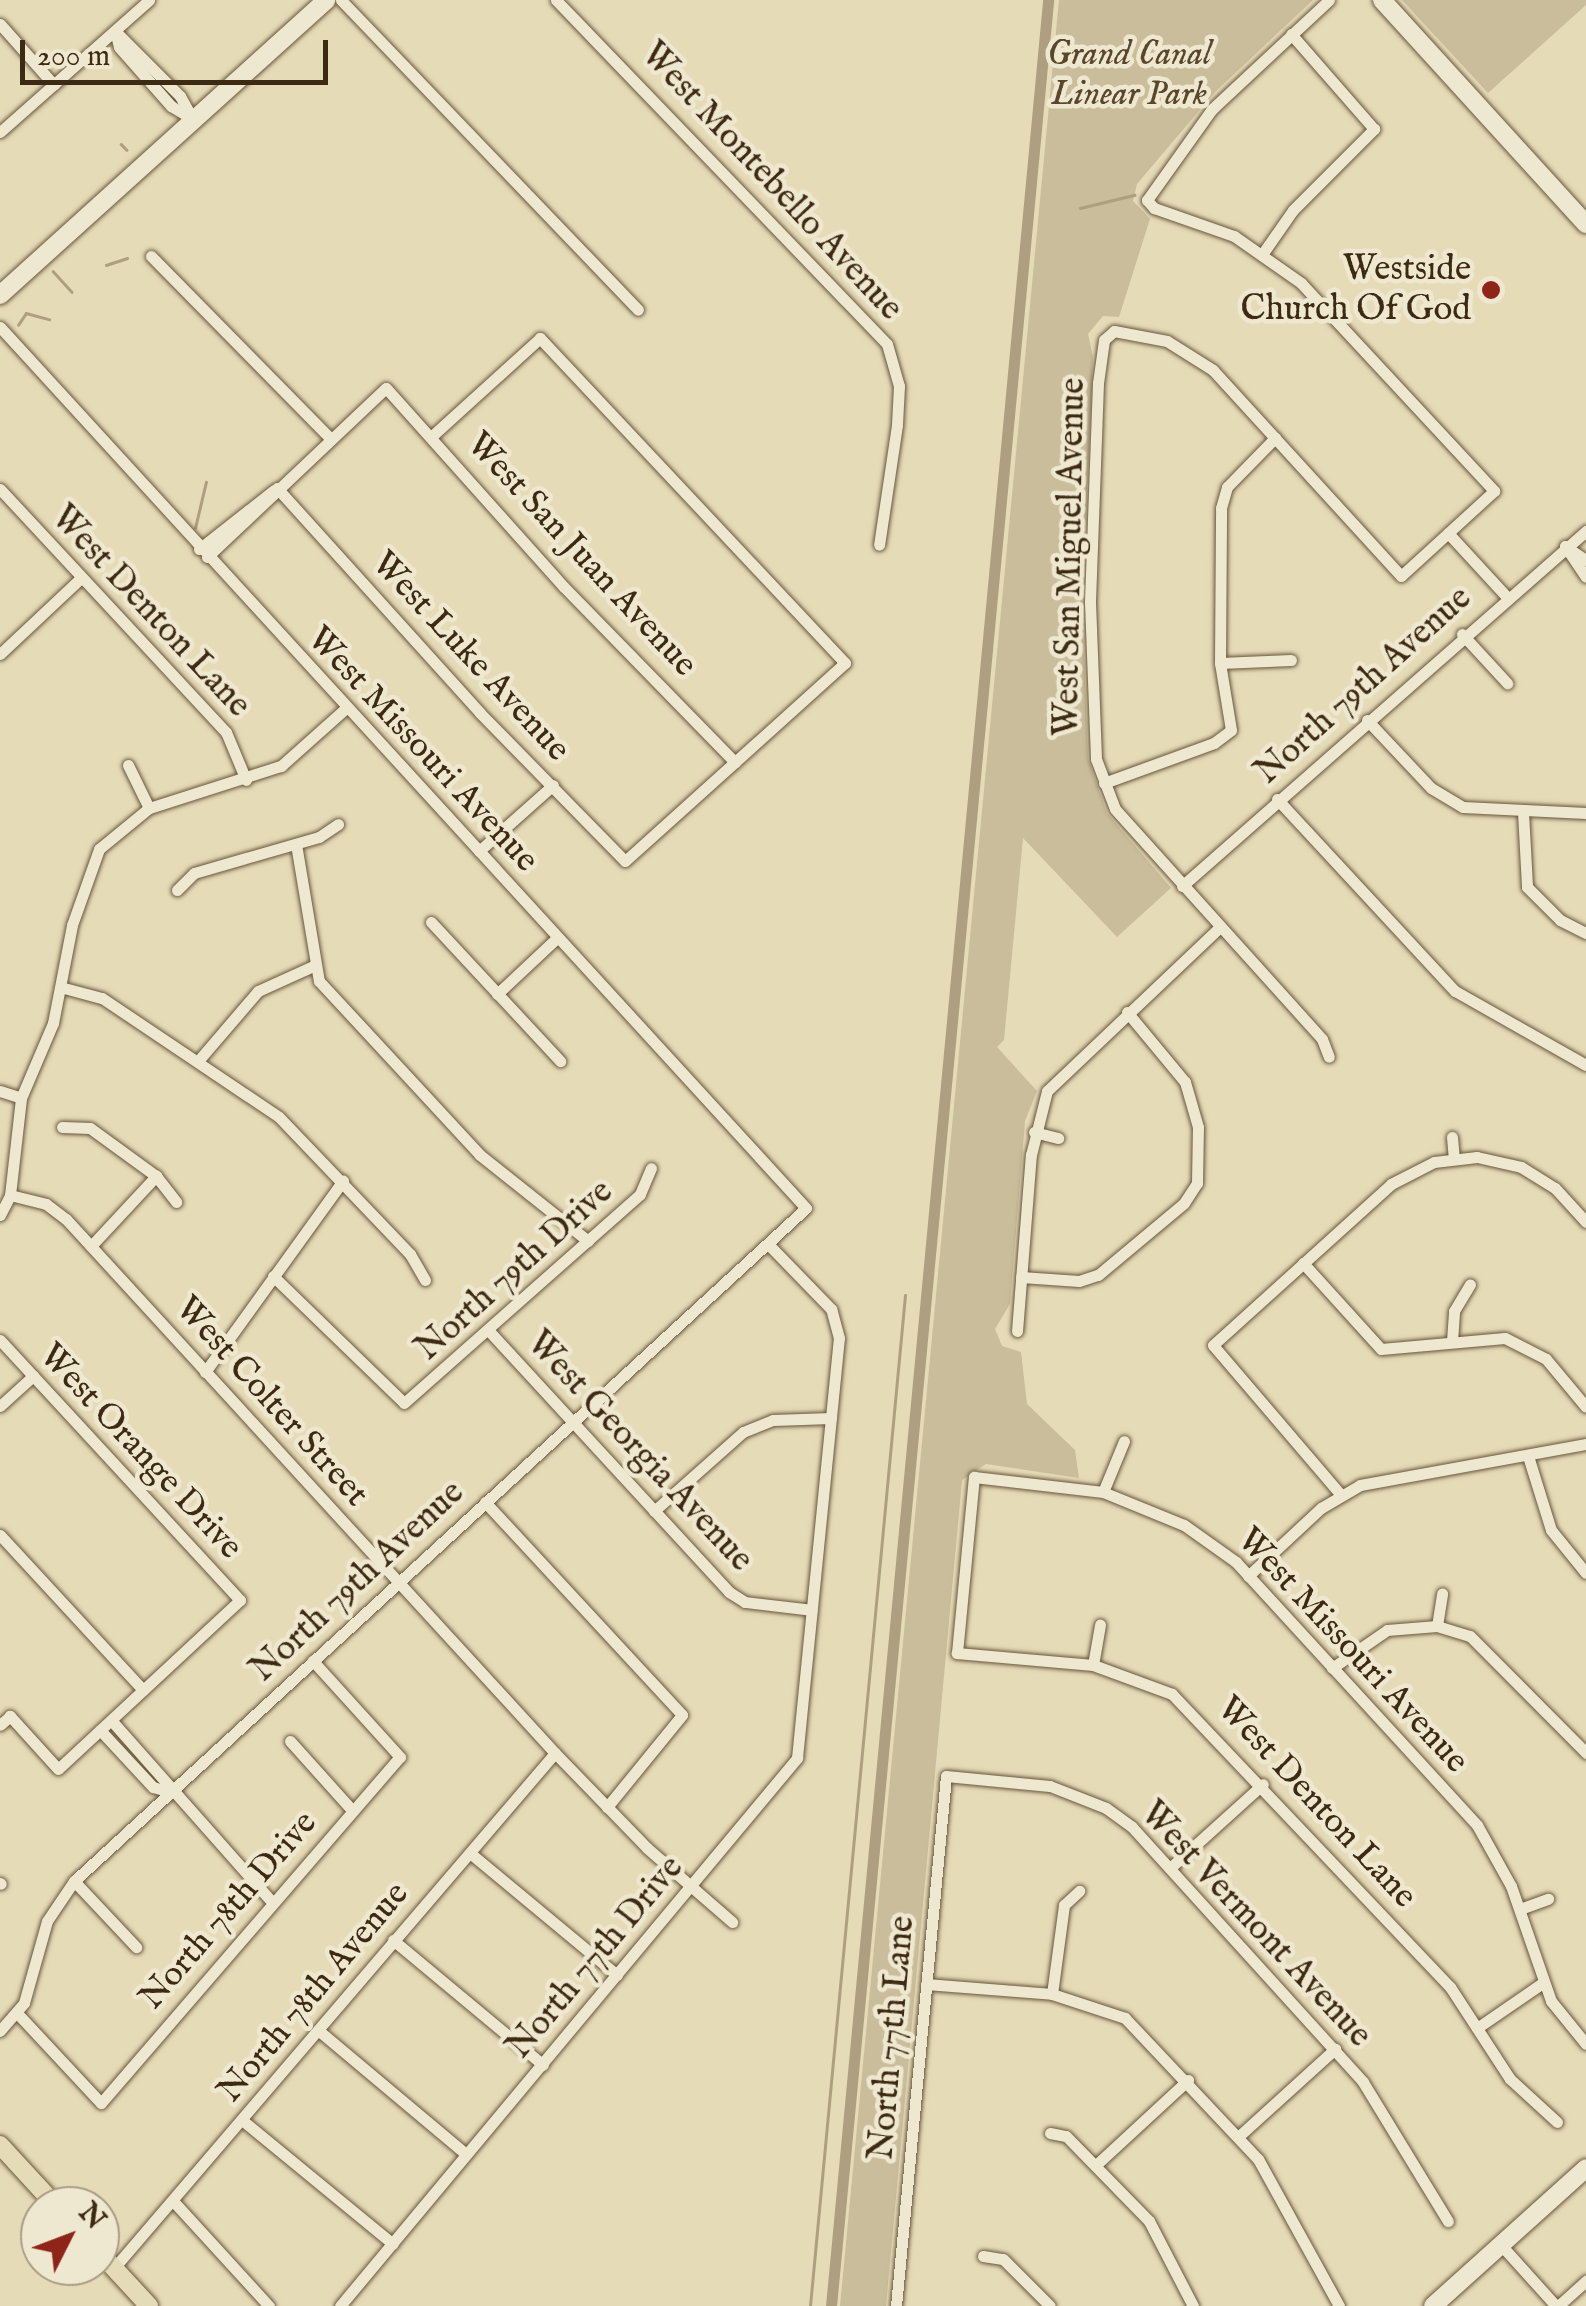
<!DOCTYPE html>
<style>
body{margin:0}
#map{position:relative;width:1586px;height:2306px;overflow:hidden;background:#e6dbb7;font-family:"IM FELL English",serif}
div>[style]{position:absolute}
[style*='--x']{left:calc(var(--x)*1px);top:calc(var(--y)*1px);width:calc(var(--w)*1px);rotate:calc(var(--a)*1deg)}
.green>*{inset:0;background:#c9bd9b}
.stream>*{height:2.5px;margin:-1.25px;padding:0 1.25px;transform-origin:1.25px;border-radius:1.25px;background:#ad9f7f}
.canal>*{height:11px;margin:-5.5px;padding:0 5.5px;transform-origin:5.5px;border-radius:5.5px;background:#ad9f7f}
.roads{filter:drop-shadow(0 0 2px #67563b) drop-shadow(0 0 2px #67563b)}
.street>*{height:11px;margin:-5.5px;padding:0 5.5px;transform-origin:5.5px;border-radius:5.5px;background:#efe8d0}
.secondary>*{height:18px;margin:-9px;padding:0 9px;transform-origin:9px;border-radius:9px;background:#efe8d0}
.primary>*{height:18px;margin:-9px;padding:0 9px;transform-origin:9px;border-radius:9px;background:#e6dbb7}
.dots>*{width:28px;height:28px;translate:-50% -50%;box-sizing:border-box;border:5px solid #efe8d0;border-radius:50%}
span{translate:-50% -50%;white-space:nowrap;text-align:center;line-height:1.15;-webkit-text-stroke:9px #efe8d0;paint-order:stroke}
.park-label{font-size:35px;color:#59472d;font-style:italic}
.street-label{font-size:35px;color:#3d2a12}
.poi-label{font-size:35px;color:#3d2a12}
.right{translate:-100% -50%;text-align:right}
.north{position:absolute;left:20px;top:2186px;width:100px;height:100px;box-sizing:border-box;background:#efe8d0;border:2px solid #a89c84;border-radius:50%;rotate:48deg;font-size:28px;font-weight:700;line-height:40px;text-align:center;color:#3d2a12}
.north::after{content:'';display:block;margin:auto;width:35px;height:45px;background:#8f2418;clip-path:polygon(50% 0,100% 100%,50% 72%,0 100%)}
.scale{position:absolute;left:20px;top:40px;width:308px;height:45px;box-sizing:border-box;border:5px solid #3d2a12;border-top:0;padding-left:12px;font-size:30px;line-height:35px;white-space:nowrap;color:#3d2a12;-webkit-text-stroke:8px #efe8d0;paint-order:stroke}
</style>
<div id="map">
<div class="green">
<div style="clip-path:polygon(1059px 0,1313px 0,1215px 92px,1137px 184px,1133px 201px,1150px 219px,1119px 317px,1103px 316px,1088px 334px,1093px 357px,1082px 602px,1088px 759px,1107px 813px,1171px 888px,1117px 937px,1023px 838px,1004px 1040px,997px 1047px,1037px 1091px,1025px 1121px,1010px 1304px,995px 1329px,1002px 1346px,1021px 1352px,1027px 1404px,1075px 1450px,1079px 1478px,986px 1464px,962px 1480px,886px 2306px,840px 2306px)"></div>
<div style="clip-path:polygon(1402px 0,1586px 0,1586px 5px,1488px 93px)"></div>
</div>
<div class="stream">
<div style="--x:121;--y:144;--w:8;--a:45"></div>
<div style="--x:1080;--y:208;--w:56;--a:-13.5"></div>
<div style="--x:106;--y:265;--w:22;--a:-18"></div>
<div style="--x:53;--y:271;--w:28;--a:48"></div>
<div style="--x:18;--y:325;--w:14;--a:-56"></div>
<div style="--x:26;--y:313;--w:24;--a:15"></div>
<div style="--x:195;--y:528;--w:47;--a:-76.6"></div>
<div style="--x:810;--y:2306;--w:1015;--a:-84.63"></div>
</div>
<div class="canal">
<div style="--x:831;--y:2306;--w:2316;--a:-84.62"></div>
</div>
<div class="roads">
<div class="street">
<div style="--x:341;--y:0;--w:429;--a:46.2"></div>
<div style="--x:556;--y:0;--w:477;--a:46.1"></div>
<div style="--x:887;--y:344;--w:44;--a:74.1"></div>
<div style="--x:899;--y:386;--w:39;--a:93"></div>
<div style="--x:897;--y:425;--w:121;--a:98.5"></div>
<div style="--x:1329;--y:0;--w:160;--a:137"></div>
<div style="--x:1212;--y:109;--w:112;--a:125.5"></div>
<div style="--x:1147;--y:200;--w:11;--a:49"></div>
<div style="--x:1154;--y:208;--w:85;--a:19.3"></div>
<div style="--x:1234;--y:236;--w:82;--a:35"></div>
<div style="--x:1301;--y:283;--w:284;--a:47.1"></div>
<div style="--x:1494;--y:491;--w:126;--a:137.6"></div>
<div style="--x:1401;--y:576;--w:279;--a:-132.4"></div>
<div style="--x:1213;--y:370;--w:54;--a:-147.8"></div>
<div style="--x:1167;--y:341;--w:54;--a:-169.3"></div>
<div style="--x:1114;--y:331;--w:13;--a:138"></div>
<div style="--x:1104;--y:340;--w:43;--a:97.9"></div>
<div style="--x:1098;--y:383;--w:219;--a:92.1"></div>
<div style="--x:1090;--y:602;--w:157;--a:87.8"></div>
<div style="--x:1096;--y:759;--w:53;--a:69.2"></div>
<div style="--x:1115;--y:809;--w:309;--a:48"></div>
<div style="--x:1322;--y:1039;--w:19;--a:69"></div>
<div style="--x:0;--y:24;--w:81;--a:48.5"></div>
<div style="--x:115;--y:31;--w:16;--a:76"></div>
<div style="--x:119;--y:47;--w:79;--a:48.6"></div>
<div style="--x:171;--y:106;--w:27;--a:31"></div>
<div style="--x:115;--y:31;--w:92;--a:45"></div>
<div style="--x:180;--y:96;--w:23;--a:61"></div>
<div style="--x:0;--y:132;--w:199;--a:-41.5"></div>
<div style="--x:1263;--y:253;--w:52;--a:-55.1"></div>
<div style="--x:1293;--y:210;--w:115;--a:-45"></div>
<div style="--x:1374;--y:129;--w:126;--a:-131.1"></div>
<div style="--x:151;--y:256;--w:257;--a:45.5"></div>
<div style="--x:0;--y:327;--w:1194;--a:47.55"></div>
<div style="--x:806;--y:1208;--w:994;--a:137.4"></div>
<div style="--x:74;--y:1881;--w:48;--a:124"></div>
<div style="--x:47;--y:1921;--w:85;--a:105.7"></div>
<div style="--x:24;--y:2003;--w:37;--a:131"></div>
<div style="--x:277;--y:488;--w:303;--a:47.9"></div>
<div style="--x:480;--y:713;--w:207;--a:45.6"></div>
<div style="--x:625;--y:861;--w:296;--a:-42"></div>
<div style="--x:845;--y:663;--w:446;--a:-133.2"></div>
<div style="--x:540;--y:338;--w:146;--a:137.8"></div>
<div style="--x:0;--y:489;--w:332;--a:47.1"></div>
<div style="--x:226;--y:732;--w:52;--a:67.4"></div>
<div style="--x:1448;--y:533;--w:86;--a:47.4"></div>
<div style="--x:1565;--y:546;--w:37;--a:56"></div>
<div style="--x:1565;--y:546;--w:25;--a:34"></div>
<div style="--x:199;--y:549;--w:95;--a:-38.2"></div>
<div style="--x:207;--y:557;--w:246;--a:-43.4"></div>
<div style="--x:386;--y:388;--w:267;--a:48.2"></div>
<div style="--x:564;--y:587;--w:245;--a:45.7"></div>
<div style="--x:1462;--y:634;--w:67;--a:47.4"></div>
<div style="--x:0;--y:654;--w:112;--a:-43.2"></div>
<div style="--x:1220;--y:663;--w:71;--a:-2.4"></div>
<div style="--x:1367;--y:720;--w:93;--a:46.7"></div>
<div style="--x:1431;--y:788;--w:37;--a:31"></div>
<div style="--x:1463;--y:807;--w:123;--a:2.8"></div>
<div style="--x:128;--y:765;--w:48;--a:64"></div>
<div style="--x:1104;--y:783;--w:117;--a:-20"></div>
<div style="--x:1214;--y:743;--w:21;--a:-37"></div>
<div style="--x:1231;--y:730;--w:68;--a:-99.3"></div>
<div style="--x:1220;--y:663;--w:155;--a:-89.6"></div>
<div style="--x:1221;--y:508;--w:22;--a:-74"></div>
<div style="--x:1227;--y:487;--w:69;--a:-45.6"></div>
<div style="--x:1277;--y:799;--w:262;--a:47.2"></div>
<div style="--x:1455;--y:991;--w:150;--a:29.5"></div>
<div style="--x:1523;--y:812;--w:75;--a:86.9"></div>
<div style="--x:1527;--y:887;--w:47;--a:45"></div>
<div style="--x:1560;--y:920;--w:29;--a:27"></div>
<div style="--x:296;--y:844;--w:139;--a:80.5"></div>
<div style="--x:319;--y:981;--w:237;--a:47.2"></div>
<div style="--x:480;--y:1155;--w:138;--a:38.5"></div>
<div style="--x:479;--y:851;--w:99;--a:-41.7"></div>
<div style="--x:1182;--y:886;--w:538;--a:-41.31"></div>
<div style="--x:177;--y:890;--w:24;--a:-45"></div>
<div style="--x:194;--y:873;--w:130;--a:-16.1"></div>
<div style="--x:319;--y:837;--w:23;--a:-34"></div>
<div style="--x:431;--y:922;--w:190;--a:47.1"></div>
<div style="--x:64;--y:988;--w:39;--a:15"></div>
<div style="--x:102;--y:998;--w:213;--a:33.9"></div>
<div style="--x:279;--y:1117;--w:190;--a:46.3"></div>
<div style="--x:410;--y:1254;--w:30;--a:60"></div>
<div style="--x:497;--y:994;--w:83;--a:-43.1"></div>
<div style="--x:198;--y:1061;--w:92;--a:-49.4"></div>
<div style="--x:258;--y:991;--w:60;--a:-24.4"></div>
<div style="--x:0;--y:1091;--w:22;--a:18"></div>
<div style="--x:62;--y:1127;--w:28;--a:2"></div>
<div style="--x:90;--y:1128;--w:82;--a:36"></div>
<div style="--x:156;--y:1176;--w:33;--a:52"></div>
<div style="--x:1034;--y:1132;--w:25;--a:14"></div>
<div style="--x:1452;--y:1137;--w:22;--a:85"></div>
<div style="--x:10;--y:1195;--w:37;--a:14"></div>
<div style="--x:46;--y:1204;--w:25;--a:37"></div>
<div style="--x:66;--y:1219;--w:724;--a:47.52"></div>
<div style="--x:555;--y:1753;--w:132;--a:45.9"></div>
<div style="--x:647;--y:1848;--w:113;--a:41"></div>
<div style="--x:0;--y:1215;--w:22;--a:-63"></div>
<div style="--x:10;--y:1195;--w:98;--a:-83.5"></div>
<div style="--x:21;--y:1098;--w:82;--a:-66.9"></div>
<div style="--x:53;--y:1023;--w:100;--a:-79"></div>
<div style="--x:72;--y:925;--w:81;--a:-70.4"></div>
<div style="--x:99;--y:849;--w:65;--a:-39.4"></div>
<div style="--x:149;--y:808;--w:139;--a:-17.7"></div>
<div style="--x:281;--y:766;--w:87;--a:-41.7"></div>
<div style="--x:91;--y:1246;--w:96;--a:-47.1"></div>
<div style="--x:1303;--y:1263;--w:116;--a:47.8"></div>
<div style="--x:1381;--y:1349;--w:124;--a:-5.1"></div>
<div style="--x:1505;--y:1338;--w:46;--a:27.1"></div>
<div style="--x:1546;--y:1359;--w:62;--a:50.2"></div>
<div style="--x:273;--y:1276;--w:182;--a:44.1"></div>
<div style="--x:404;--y:1403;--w:315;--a:-41.5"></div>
<div style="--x:640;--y:1194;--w:28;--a:-67"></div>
<div style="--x:1021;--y:1277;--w:58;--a:3.9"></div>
<div style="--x:1079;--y:1281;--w:20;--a:-18"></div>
<div style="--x:1098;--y:1275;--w:112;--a:-39.9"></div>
<div style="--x:1184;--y:1203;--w:24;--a:-57"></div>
<div style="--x:1197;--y:1183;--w:56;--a:-89"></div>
<div style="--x:1198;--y:1127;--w:47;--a:-106.1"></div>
<div style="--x:1185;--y:1082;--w:91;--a:-129.6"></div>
<div style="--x:1017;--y:1331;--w:177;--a:-85.5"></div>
<div style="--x:1031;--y:1155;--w:66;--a:-76"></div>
<div style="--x:1047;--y:1091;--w:238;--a:-43.5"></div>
<div style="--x:490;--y:1332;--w:353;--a:47.4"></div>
<div style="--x:729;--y:1592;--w:19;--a:32"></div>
<div style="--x:745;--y:1602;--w:67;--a:6.8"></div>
<div style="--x:0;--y:1340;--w:354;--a:47.3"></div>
<div style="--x:240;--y:1600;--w:248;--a:137.1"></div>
<div style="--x:58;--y:1769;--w:72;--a:-132.2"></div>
<div style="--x:10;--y:1716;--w:13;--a:138"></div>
<div style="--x:1452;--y:1341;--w:30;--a:-86"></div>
<div style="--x:1454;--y:1311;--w:31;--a:-59"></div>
<div style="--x:205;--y:1372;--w:236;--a:-54.2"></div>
<div style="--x:0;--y:1406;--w:45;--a:-42.3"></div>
<div style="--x:1528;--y:1456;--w:77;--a:72.7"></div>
<div style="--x:1551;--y:1530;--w:55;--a:50.9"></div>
<div style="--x:1103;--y:1492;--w:55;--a:-67.6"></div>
<div style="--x:1341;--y:1495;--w:197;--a:-130.5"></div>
<div style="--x:1213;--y:1345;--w:240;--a:-42.1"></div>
<div style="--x:1391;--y:1184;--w:48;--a:-27.1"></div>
<div style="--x:1434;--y:1162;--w:43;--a:-6.6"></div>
<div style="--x:1477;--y:1157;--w:45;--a:12.8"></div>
<div style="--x:1521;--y:1167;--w:40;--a:32"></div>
<div style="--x:1555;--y:1188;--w:46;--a:47.6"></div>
<div style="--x:485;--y:1502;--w:290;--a:47.2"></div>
<div style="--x:682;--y:1715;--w:119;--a:129.2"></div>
<div style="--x:654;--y:1511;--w:119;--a:-41.6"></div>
<div style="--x:743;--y:1432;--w:32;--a:-22"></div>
<div style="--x:773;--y:1420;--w:58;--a:-2"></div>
<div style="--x:0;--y:1535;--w:211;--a:47.3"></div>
<div style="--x:1248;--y:1576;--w:100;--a:-43"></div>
<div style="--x:1321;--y:1508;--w:45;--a:-30.5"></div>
<div style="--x:1360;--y:1485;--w:230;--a:-10.3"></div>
<div style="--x:1437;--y:1626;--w:33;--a:-81"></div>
<div style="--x:1093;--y:1665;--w:41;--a:-80.1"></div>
<div style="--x:1332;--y:1668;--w:67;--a:-34.6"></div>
<div style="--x:1387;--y:1630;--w:50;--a:-4.6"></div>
<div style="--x:1437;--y:1626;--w:34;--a:17"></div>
<div style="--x:1470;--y:1636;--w:165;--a:45.2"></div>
<div style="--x:111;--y:1720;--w:243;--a:48.5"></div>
<div style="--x:100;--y:1730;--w:78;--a:47.1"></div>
<div style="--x:153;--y:1787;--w:19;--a:16"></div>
<div style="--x:290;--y:1741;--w:93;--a:48.1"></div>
<div style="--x:470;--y:1853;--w:191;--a:39.7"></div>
<div style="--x:1170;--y:1868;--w:125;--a:-42.1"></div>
<div style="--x:74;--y:1881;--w:91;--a:46.8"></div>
<div style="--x:0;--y:1883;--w:1;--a:45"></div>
<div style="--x:1520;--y:1909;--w:30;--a:-20"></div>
<div style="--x:393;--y:1940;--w:195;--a:39.8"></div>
<div style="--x:926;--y:1984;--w:126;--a:4.5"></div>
<div style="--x:1052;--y:1994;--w:77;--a:18.2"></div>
<div style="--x:1125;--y:2018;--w:194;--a:46.7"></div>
<div style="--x:1258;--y:2159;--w:168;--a:61.1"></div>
<div style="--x:1052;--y:1994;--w:90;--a:-82.3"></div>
<div style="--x:1064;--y:1905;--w:21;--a:-43"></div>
<div style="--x:17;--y:2013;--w:123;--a:47"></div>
<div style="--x:101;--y:2103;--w:457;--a:-49.2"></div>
<div style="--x:400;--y:1757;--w:130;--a:-132.2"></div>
<div style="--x:1477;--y:2028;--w:81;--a:-34.5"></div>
<div style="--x:318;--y:2030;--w:193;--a:40"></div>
<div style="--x:242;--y:2120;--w:195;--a:39.4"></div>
<div style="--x:1557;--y:2122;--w:64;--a:-137.5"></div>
<div style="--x:1510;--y:2079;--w:110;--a:-123.1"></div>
<div style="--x:1450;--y:1987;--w:404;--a:-133.5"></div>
<div style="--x:1172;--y:1694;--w:84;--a:-159.8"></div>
<div style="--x:1093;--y:1665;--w:137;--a:-175"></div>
<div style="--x:957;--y:1653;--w:177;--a:-84.5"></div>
<div style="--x:974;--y:1477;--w:130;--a:6.6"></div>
<div style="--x:1103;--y:1492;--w:87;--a:22.2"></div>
<div style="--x:1184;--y:1525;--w:64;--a:35.4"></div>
<div style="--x:1236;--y:1562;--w:357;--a:47.5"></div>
<div style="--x:1477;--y:1825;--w:70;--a:60.9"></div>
<div style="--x:1511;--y:1886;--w:122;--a:70.8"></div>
<div style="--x:1551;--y:2001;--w:55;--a:50.9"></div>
<div style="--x:1050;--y:2133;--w:16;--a:11"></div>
<div style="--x:1066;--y:2136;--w:119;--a:45.7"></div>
<div style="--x:1149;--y:2221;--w:96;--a:62.6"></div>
<div style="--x:1239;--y:2136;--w:130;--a:-42.2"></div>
<div style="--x:1097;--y:2164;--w:124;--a:-42.7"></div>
<div style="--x:174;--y:2202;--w:141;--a:47.6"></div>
<div style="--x:1501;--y:2245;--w:82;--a:48"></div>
<div style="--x:983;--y:2256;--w:20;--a:9"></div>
<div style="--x:1003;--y:2259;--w:66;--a:45"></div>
<div style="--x:114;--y:2268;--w:678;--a:-49.43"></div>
<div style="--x:340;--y:2306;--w:714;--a:-50.17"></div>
<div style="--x:797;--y:1758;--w:422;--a:-84.3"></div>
<div style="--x:839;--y:1338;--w:30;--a:-105"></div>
<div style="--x:831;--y:1309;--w:89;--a:-134.1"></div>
<div style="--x:896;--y:2306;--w:532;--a:-84.61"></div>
<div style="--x:946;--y:1776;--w:104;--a:5.5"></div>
<div style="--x:1050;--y:1786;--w:60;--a:21.4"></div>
<div style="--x:1106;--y:1808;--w:32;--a:36"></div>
<div style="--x:1132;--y:1827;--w:344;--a:47.8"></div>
<div style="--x:1363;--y:2082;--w:163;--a:58.6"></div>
<div style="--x:1558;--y:2306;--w:38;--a:-42"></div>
</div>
<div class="secondary">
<div style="--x:1382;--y:0;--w:303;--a:47.7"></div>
<div style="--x:0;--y:295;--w:440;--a:-42.1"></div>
<div style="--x:1433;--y:2306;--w:206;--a:-42"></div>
</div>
<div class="primary">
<div style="--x:0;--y:2145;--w:83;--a:47.4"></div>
<div style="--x:100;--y:2253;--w:72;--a:47.2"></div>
</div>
</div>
<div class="dots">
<div style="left:1491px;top:290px;background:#8f2418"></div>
</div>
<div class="park-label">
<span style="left:1129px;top:75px">Grand Canal<br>Linear Park</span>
</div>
<div class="street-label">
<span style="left:771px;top:182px;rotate:47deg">West Montebello Avenue</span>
<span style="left:581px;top:555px;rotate:47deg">West San Juan Avenue</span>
<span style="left:1071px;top:557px;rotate:-89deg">West San Miguel Avenue</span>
<span style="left:150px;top:612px;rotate:47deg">West Denton Lane</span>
<span style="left:470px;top:657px;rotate:47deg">West Luke Avenue</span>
<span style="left:1364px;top:686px;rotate:-42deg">North 79th Avenue</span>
<span style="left:422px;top:750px;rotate:47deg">West Missouri Avenue</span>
<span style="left:515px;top:1271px;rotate:-42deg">North 79th Drive</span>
<span style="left:271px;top:1402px;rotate:48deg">West Colter Street</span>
<span style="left:140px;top:1452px;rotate:47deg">West Orange Drive</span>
<span style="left:639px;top:1452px;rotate:47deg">West Georgia Avenue</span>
<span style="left:358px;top:1582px;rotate:-43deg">North 79th Avenue</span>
<span style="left:1352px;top:1651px;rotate:47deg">West Missouri Avenue</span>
<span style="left:1316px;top:1803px;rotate:47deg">West Denton Lane</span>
<span style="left:229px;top:1911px;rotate:-49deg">North 78th Drive</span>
<span style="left:1255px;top:1925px;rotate:47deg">West Vermont Avenue</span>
<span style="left:596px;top:1958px;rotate:-50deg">North 77th Drive</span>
<span style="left:314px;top:1993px;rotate:-50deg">North 78th Avenue</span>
<span style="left:893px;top:2038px;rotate:-85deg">North 77th Lane</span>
</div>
<div class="poi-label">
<span class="right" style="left:1471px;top:290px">Westside<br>Church Of God</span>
</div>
<div class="north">N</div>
<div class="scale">200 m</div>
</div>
